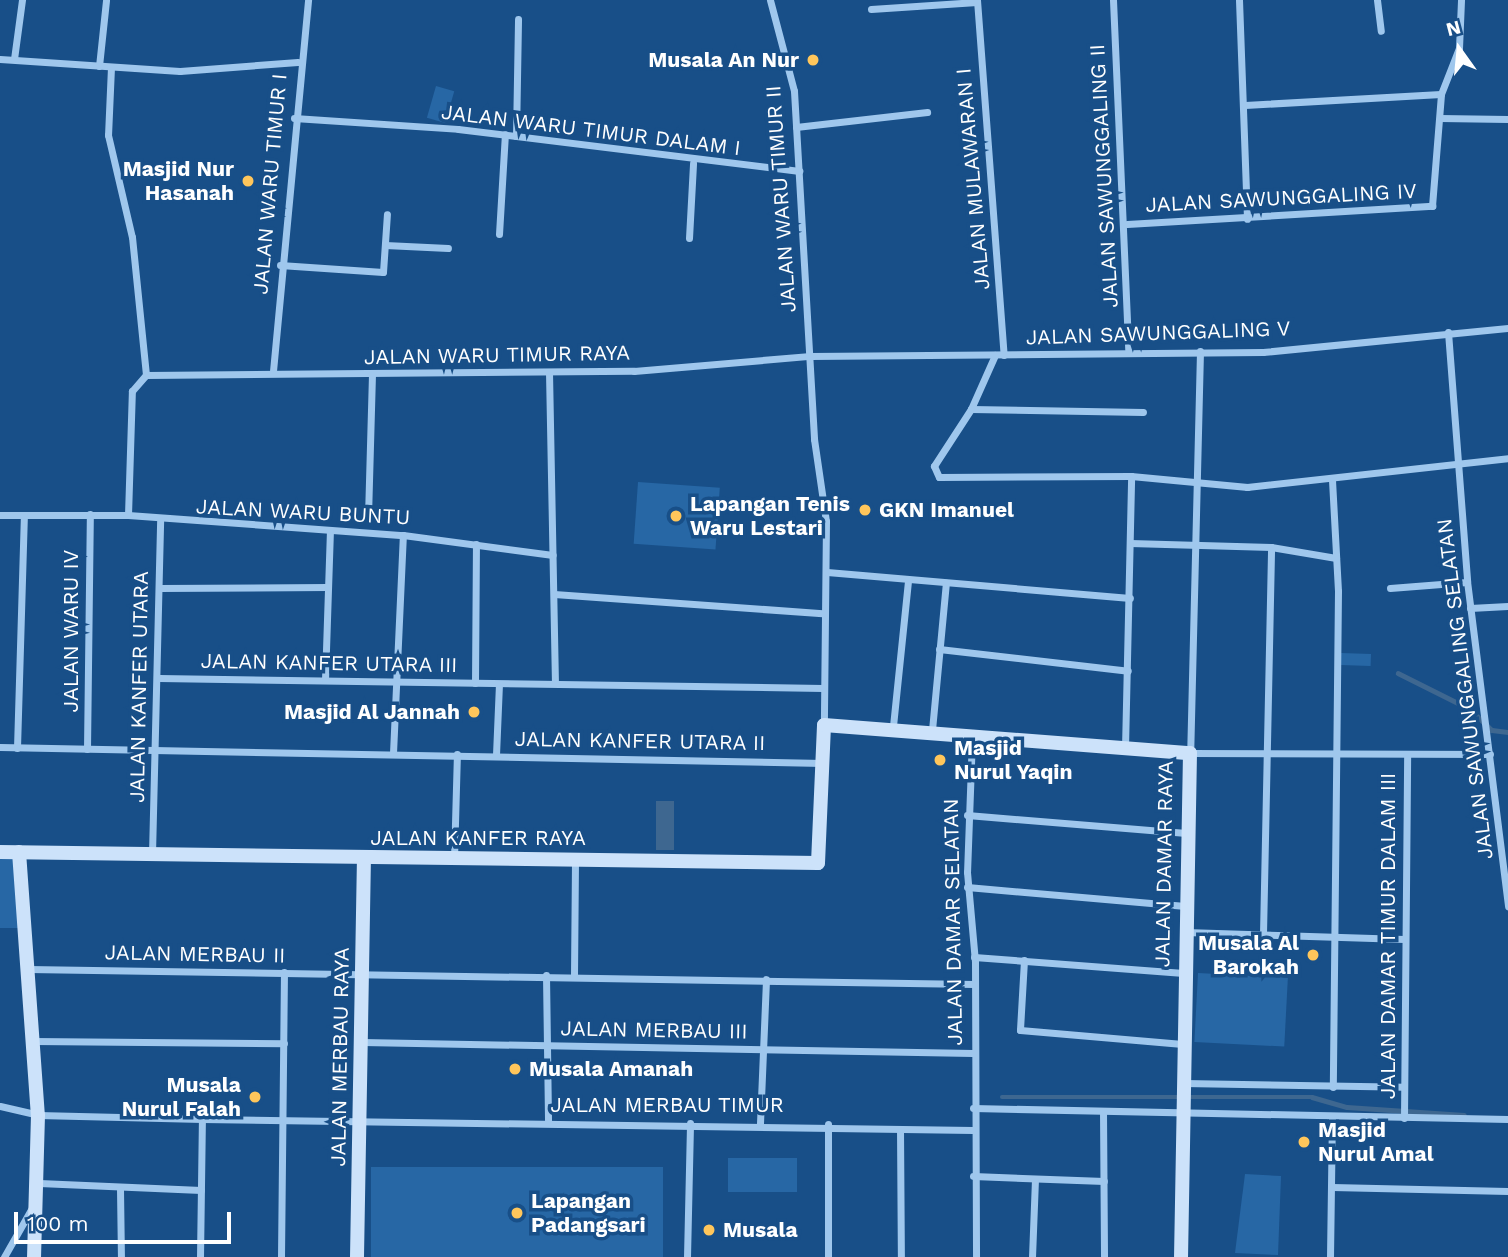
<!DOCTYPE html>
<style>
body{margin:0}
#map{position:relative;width:1508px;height:1257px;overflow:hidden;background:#184f88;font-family:"Work Sans",sans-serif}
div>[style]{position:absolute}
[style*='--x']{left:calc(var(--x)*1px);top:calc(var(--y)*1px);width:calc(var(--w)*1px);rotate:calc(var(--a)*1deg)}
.green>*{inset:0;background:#2767a5;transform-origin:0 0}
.water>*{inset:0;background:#3e6790;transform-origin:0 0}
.stream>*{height:4.5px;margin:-2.25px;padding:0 2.25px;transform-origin:2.25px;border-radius:2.25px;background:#3e6790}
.street>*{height:7px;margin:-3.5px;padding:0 3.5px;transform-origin:3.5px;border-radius:3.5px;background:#9fc7ed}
.secondary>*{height:14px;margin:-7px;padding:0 7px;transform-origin:7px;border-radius:7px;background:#cce2fa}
.dots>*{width:19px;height:19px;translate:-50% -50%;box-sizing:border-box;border:4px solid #184f88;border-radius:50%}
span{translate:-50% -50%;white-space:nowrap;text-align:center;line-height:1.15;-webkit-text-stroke:7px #184f88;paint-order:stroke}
.poi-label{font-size:21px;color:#fff;font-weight:700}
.right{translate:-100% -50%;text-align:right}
.left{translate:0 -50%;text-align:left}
.street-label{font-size:21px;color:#fff}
.north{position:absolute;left:1424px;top:14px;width:70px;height:70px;-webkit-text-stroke:5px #184f88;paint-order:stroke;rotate:345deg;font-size:19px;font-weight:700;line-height:28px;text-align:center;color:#fff}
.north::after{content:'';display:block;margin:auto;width:24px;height:32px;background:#fff;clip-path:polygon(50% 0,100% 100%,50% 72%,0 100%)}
.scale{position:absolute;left:14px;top:1212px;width:217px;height:32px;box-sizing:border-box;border:4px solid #fff;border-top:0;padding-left:9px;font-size:21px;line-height:24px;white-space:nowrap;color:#fff;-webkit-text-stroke:5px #184f88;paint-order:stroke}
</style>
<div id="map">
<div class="green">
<div style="left:436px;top:86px;width:19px;height:33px;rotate:16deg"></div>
<div style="left:638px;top:482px;width:82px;height:62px;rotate:4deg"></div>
<div style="left:1341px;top:653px;width:30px;height:12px;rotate:2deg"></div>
<div style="clip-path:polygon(14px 855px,23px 928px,0 928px,0 856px)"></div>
<div style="left:1198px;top:973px;width:90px;height:69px;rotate:3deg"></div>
<div style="left:728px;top:1158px;width:69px;height:34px"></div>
<div style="left:663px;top:1167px;width:90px;height:292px;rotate:90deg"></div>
<div style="clip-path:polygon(1245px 1174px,1281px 1176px,1278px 1255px,1235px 1253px)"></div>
</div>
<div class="water">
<div style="left:656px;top:801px;width:18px;height:49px"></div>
</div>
<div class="stream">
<div style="--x:1398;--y:673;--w:80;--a:26.6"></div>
<div style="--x:1470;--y:709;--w:30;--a:44"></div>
<div style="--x:1492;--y:730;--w:16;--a:7"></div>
<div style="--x:1002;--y:1097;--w:310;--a:0"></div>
<div style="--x:1312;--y:1097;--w:36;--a:16"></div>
<div style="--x:1347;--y:1107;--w:117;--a:3.9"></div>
</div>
<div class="street">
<div style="--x:770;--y:0;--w:94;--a:75.2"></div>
<div style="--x:794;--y:91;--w:349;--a:86.7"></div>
<div style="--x:814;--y:439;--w:83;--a:81.7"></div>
<div style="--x:826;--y:521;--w:204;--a:90.6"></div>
<div style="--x:977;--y:0;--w:356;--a:85.7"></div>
<div style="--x:1113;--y:0;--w:350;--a:87.5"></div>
<div style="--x:1239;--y:0;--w:219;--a:87.9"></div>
<div style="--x:1377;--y:0;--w:31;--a:83"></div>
<div style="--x:871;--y:9;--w:106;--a:-3.8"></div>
<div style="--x:0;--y:59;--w:180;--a:3.8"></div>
<div style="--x:180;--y:71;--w:118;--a:-4.4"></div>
<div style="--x:14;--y:59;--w:60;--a:-82.3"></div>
<div style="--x:99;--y:66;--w:66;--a:-83.9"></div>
<div style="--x:111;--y:67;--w:68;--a:92.5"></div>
<div style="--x:108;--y:135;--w:105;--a:76.8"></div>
<div style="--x:132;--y:237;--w:139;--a:84.2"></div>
<div style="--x:1245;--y:105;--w:196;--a:-3.2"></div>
<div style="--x:294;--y:118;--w:164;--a:3.8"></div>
<div style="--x:458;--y:129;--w:344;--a:7"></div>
<div style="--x:1440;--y:118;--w:68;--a:0.8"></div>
<div style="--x:796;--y:127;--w:132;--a:-6.5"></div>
<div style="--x:516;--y:136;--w:117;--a:-89"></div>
<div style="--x:1127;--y:224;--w:306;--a:-3.4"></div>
<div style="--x:1432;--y:206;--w:112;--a:-85.4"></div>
<div style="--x:1441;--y:94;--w:49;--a:-68.6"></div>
<div style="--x:1459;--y:48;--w:48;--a:-87.6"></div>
<div style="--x:499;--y:234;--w:100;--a:-86.6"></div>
<div style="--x:689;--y:238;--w:75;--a:-86.9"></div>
<div style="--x:385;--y:245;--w:63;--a:2.7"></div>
<div style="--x:280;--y:265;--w:103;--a:3.9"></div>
<div style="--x:383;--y:272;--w:58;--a:-86.1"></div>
<div style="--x:1448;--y:332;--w:250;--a:85.6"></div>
<div style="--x:1467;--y:581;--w:328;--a:82.8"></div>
<div style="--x:1200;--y:351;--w:402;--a:91.4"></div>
<div style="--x:1190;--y:753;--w:300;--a:0.2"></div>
<div style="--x:995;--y:355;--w:59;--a:114"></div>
<div style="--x:971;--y:409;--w:68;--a:123"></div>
<div style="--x:934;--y:466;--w:12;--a:66"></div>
<div style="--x:939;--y:477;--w:192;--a:-0.3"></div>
<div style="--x:273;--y:371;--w:373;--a:-84.6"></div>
<div style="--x:549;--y:372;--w:311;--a:88.9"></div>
<div style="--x:971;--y:409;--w:172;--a:1"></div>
<div style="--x:1332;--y:480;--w:111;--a:86.9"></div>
<div style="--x:1338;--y:591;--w:496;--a:90.6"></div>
<div style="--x:0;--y:515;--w:128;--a:0"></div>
<div style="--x:128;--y:515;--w:276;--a:4.2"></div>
<div style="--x:403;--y:535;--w:151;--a:7.6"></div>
<div style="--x:128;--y:515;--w:124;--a:-88.2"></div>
<div style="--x:132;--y:391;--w:21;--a:-49"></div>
<div style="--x:146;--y:375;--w:488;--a:-0.5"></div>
<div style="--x:634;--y:371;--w:177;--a:-4.9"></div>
<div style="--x:810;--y:356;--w:453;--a:-0.5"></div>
<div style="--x:1263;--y:352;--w:246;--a:-5.6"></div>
<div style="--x:368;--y:517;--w:142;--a:-88.4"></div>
<div style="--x:1130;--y:543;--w:141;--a:1.6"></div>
<div style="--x:1271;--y:547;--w:66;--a:9.6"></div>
<div style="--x:827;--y:572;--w:304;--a:4.9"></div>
<div style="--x:159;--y:588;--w:169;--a:-0.3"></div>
<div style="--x:1390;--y:588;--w:77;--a:-4.5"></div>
<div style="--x:554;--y:594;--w:269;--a:4.1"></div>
<div style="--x:1470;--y:608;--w:38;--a:-3"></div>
<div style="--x:939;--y:649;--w:190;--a:6.6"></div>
<div style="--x:159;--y:678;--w:664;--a:0.86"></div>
<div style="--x:325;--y:680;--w:149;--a:-88.1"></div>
<div style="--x:475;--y:683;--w:139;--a:-89.6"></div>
<div style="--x:893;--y:726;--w:147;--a:-84.1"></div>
<div style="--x:932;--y:730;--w:148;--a:-84.6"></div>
<div style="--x:972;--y:737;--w:135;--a:92.1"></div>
<div style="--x:967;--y:872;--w:90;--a:84.9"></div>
<div style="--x:975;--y:962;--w:295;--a:89.8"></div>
<div style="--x:0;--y:747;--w:823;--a:1.11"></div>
<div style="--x:17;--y:748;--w:233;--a:-88.3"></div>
<div style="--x:1125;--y:748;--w:272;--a:-88.7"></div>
<div style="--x:1131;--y:476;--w:117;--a:5.4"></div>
<div style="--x:1247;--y:487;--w:263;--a:-6.3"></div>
<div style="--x:87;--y:749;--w:235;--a:-89.3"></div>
<div style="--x:393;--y:753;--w:218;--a:-87.4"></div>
<div style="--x:496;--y:755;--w:71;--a:-87.6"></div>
<div style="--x:967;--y:815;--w:220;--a:4.7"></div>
<div style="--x:152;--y:854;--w:333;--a:-88.6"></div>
<div style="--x:454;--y:859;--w:105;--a:-88.4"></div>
<div style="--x:967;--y:887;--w:219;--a:5"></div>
<div style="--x:1185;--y:932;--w:219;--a:1.8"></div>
<div style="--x:1263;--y:934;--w:387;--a:-88.8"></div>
<div style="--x:974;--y:957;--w:210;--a:4.4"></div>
<div style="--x:1024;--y:960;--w:70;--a:93.3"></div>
<div style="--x:1020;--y:1030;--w:163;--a:4.9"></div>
<div style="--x:28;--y:969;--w:946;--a:0.91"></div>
<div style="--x:546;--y:975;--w:147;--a:89.2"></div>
<div style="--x:574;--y:976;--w:117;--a:-89.5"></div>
<div style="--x:33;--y:1041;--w:251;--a:0.5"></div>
<div style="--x:362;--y:1042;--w:611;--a:1.03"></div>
<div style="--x:1183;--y:1083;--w:221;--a:1"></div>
<div style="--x:0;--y:1106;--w:39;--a:13"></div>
<div style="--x:38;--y:1115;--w:164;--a:1.4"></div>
<div style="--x:973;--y:1108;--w:535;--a:1.18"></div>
<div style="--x:1103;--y:1111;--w:146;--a:89.6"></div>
<div style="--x:1404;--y:1118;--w:363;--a:-89.5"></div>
<div style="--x:760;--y:1123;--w:144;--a:-87.6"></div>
<div style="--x:900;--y:1129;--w:128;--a:89.6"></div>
<div style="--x:973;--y:1176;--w:131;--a:2.2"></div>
<div style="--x:39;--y:1183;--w:162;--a:2.5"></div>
<div style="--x:1332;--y:1187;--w:176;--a:1.3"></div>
<div style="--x:120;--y:1189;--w:68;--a:89.2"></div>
<div style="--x:4;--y:1257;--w:59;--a:-60.4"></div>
<div style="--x:200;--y:1257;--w:138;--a:-89.2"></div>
<div style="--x:202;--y:1119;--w:771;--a:0.82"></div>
<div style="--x:281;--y:1257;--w:285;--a:-89.4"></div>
<div style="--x:687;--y:1257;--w:134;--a:-88.7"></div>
<div style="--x:828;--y:1257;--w:133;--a:-90"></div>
<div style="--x:1032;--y:1257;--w:78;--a:-87.8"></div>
<div style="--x:1330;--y:1257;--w:139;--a:-89.2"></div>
</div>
<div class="secondary">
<div style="--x:0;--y:852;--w:818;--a:0.77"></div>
<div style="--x:818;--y:863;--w:138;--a:-87.5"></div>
<div style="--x:824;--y:725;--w:367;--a:4.4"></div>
<div style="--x:1190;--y:753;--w:504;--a:91.02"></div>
<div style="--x:19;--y:852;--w:264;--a:85.9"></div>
<div style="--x:38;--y:1115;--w:142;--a:91.6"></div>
<div style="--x:357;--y:1257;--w:399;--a:-89"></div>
</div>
<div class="dots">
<div style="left:813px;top:60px;background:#ffc65b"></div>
<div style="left:248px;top:181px;background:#ffc65b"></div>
<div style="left:865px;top:510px;background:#ffc65b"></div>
<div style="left:676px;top:516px;background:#ffc65b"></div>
<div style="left:474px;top:712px;background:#ffc65b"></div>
<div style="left:940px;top:760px;background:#ffc65b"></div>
<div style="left:1313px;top:955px;background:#ffc65b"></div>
<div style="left:515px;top:1069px;background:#ffc65b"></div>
<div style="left:255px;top:1097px;background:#ffc65b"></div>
<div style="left:1304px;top:1142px;background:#ffc65b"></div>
<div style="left:517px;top:1213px;background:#ffc65b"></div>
<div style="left:709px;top:1230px;background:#ffc65b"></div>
</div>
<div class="poi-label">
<span class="right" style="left:799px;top:60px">Musala An Nur</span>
<span class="right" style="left:234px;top:181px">Masjid Nur<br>Hasanah</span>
<span class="left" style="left:690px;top:516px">Lapangan Tenis<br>Waru Lestari</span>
<span class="left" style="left:879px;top:510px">GKN Imanuel</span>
<span class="right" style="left:460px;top:712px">Masjid Al Jannah</span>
<span class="left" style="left:954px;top:760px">Masjid<br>Nurul Yaqin</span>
<span class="right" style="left:1299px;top:955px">Musala Al<br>Barokah</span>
<span class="left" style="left:529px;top:1069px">Musala Amanah</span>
<span class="right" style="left:241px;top:1097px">Musala<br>Nurul Falah</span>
<span class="left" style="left:1318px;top:1142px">Masjid<br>Nurul Amal</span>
<span class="left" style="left:531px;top:1213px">Lapangan<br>Padangsari</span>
<span class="left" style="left:723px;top:1230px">Musala</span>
</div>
<div class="street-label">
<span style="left:591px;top:130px;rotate:7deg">JALAN WARU TIMUR DALAM I</span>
<span style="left:1104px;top:176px;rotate:-93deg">JALAN SAWUNGGALING II</span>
<span style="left:973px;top:179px;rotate:-95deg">JALAN MULAWARAN I</span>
<span style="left:270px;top:184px;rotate:-85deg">JALAN WARU TIMUR I</span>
<span style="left:1281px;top:198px;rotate:-3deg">JALAN SAWUNGGALING IV</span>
<span style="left:781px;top:199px;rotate:-94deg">JALAN WARU TIMUR II</span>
<span style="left:1158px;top:333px;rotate:-2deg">JALAN SAWUNGGALING V</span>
<span style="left:497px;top:355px;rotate:-1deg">JALAN WARU TIMUR RAYA</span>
<span style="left:303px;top:512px;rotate:3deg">JALAN WARU BUNTU</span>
<span style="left:71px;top:631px;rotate:-90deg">JALAN WARU IV</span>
<span style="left:329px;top:663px;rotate:1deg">JALAN KANFER UTARA III</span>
<span style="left:139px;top:687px;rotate:-89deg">JALAN KANFER UTARA</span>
<span style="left:1465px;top:689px;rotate:-97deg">JALAN SAWUNGGALING SELATAN</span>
<span style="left:640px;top:741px;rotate:1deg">JALAN KANFER UTARA II</span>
<span style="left:478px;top:838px">JALAN KANFER RAYA</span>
<span style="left:1164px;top:864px;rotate:-89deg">JALAN DAMAR RAYA</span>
<span style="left:953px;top:922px;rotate:-91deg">JALAN DAMAR SELATAN</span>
<span style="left:1388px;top:936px;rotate:-90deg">JALAN DAMAR TIMUR DALAM III</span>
<span style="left:195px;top:954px;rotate:1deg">JALAN MERBAU II</span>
<span style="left:654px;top:1030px;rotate:1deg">JALAN MERBAU III</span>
<span style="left:340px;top:1057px;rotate:-89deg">JALAN MERBAU RAYA</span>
<span style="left:667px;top:1105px">JALAN MERBAU TIMUR</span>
</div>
<div class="north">N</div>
<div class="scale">100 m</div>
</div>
